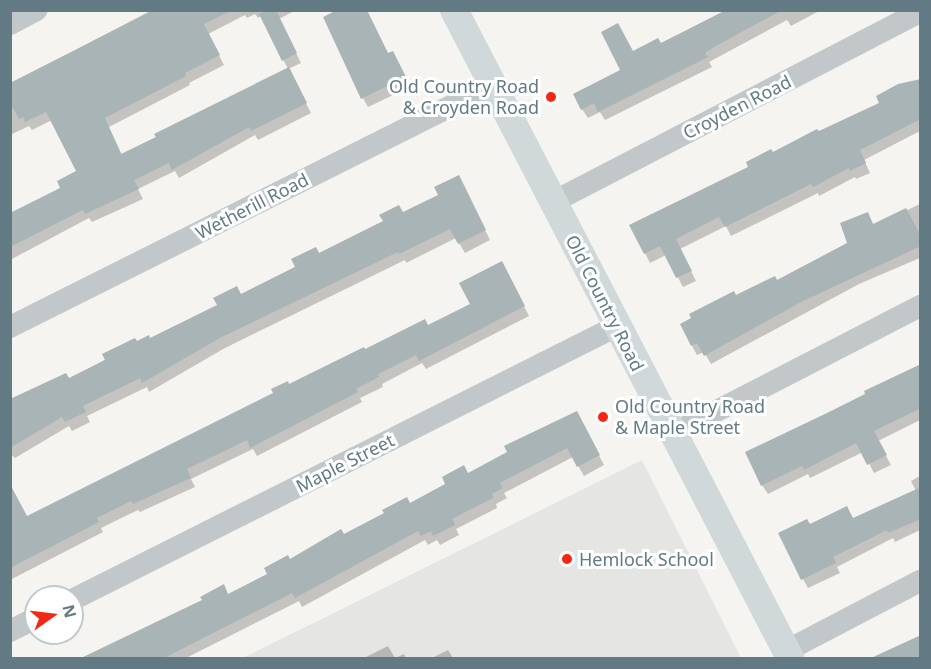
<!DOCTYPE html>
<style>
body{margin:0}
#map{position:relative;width:931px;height:669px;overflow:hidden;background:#f5f4f0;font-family:"Noto Sans",sans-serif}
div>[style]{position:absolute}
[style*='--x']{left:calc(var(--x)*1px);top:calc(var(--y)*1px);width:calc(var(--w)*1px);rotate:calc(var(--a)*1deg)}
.built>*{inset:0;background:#e5e6e4}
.shadow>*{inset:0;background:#0003}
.building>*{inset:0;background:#a8b4b6}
.minor>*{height:22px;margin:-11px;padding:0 11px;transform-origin:11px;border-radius:11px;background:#c2c7c9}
.major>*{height:28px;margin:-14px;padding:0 14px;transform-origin:14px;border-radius:14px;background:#d0d8da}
.dots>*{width:16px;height:16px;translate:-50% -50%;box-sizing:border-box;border:3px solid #fff;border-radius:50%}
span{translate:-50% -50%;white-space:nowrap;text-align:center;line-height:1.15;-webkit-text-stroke:6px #fff;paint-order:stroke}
.poi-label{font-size:18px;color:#617a84}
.right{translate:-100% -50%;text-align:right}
.left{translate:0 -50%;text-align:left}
.street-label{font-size:18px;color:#617a84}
.frame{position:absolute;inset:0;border:12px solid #617a84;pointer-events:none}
.north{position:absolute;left:24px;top:585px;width:60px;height:60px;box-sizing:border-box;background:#fff;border:2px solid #c0cace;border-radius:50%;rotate:76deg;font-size:16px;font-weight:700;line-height:24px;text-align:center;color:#617a84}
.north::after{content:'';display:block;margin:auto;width:21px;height:27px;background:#f32713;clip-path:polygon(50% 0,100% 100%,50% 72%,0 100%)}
</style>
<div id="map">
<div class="built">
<div style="clip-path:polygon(642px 460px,741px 658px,243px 658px)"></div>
</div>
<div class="shadow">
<div style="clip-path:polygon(evenodd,152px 10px,296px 10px,279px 19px,301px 63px,288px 69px,311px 113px,258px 140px,255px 135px,179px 178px,175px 171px,138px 189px,143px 199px,92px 222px,89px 218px,10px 260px,10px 214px,62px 189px,78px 172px,52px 120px,32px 130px,29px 126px,10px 135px,10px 84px,152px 10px,255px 14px,258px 18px,261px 16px,288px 69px,122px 155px,109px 127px,190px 85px,189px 83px,224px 65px,208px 34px,245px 15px,247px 18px,255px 14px)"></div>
<div style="clip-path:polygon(727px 10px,821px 10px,791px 26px,787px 20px,709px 62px,712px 67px,605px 120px,600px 112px,588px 118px,582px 109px,622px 71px,633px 53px,661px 45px)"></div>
<div style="clip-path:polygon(388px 55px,398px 62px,410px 87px,368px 107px,363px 98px)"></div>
<div style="clip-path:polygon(920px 80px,920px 131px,864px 160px,870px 173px,856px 179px,855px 177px,819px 196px,818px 193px,731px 236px,726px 226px,680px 249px,696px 281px,683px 287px,666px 255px,650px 263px,631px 225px,881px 103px)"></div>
<div style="clip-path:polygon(463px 187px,490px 240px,465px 253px,456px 238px,406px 263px,405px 260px,225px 348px,149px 392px,147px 387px,87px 416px,90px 422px,72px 431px,69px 426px,15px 458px,10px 454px,10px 411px,136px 343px,150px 340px,319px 255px)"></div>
<div style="clip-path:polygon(920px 204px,920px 258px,859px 284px,711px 364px,704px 352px,697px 355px,692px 346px,736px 297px,776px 282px,849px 243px,868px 214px,874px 226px)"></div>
<div style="clip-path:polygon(507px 273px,529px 316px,426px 369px,422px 363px,382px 384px,383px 387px,360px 398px,362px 402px,257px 456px,253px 449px,191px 479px,195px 487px,140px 512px,138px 510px,101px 528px,103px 532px,10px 580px,10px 510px,27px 518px,289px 386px,428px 327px,472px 304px)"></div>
<div style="clip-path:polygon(920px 366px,920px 420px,878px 441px,891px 465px,874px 473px,863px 452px,810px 478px,808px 474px,768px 494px,762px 485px,828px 415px)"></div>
<div style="clip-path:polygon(582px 423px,604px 465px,584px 476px,573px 457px,504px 493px,507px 498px,496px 504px,497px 508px,456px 529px,459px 535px,440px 545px,437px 540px,428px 545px,425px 540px,302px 607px,299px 601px,186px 658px,85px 658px,204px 600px,229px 596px,290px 561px)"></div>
<div style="clip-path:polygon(920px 476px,920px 530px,895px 542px,893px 538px,837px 567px,840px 573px,808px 588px,803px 579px,810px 526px,853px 519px,916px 491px,911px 481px)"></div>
<div style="clip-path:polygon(920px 637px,920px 658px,882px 658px,900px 649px)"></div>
<div style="clip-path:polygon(388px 646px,395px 658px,364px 658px)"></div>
<div style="clip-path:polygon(448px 650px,453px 658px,432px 658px)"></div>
<div style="clip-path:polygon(404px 654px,406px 658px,395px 658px)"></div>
</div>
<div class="building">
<div style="clip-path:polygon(154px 10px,232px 10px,204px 24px,220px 55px,185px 73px,186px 76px,105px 118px,121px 154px,156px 137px,154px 134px,289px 67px,307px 103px,251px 131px,249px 127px,172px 170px,169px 163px,134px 180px,139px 189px,85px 214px,83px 210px,10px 247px,10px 213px,60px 188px,57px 181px,76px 171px,46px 112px,25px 122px,23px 117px,19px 119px,10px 103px,10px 83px)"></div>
<div style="clip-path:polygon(267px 10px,276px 10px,297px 53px,282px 61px,259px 14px)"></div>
<div style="clip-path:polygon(337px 10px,367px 10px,388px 53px,393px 51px,406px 77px,361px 99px,323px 17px)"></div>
<div style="clip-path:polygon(726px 10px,782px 10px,714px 47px,705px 53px,708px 57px,598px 112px,594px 103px,581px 110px,573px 94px,620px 70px,601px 32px,618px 23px,633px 51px,658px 38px,661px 43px)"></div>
<div style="clip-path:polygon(921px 79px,921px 119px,860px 150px,866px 163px,850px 171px,849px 168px,813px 187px,811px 184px,725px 227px,719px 217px,676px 239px,692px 271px,676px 278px,660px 246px,644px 254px,629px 225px,748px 167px,746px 162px,771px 149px,773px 152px,817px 129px,819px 131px,879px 103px,876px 96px,898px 84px)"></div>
<div style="clip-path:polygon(459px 175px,486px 230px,458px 244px,450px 229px,399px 254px,398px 252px,220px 338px,142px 383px,140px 378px,83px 406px,86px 412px,65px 422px,62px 417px,10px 448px,10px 399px,66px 373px,69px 378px,105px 360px,102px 354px,135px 338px,137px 341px,149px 335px,150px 338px,217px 305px,213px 298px,237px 286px,241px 294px,295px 267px,291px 259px,316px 247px,319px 253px,383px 221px,379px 215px,399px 205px,403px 212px,438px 195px,434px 187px)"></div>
<div style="clip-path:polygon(906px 208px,921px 236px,921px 246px,801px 302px,704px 356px,697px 343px,691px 346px,680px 324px,691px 318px,689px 314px,734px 291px,736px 295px,775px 276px,777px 280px,847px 243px,840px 223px,868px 212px,873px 224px)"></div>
<div style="clip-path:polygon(502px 261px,525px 306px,419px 361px,416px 355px,378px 374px,379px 377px,356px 389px,358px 392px,250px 448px,247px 440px,187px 469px,191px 478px,133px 504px,131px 501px,97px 518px,99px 522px,10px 568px,10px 484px,27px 516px,273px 393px,271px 389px,288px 381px,289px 384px,364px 347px,365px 349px,425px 319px,428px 325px,470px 304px,459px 283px)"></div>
<div style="clip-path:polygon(921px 364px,921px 408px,874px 431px,887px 455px,867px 465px,856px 443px,804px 470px,802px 466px,761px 486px,745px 452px,827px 413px,865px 394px,864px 391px)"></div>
<div style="clip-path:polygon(577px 411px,600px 455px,577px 467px,567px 448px,500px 483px,503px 488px,492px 494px,493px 498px,452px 519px,455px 525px,433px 536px,431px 531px,421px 536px,418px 531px,295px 598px,292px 593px,164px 658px,81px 658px,202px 600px,200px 597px,224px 584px,228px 594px,267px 574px,264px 568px,288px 555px,290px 559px,341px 529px,344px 534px,384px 513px,382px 510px,407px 497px,410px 503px,445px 484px,442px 477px,464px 465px,468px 473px,507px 452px,504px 446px)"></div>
<div style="clip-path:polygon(921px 487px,921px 519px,888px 533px,887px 530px,833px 557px,836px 563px,801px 580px,778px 533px,807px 519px,810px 524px,847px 506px,853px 518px)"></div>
<div style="clip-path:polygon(921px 635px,921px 658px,871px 658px)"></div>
</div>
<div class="minor">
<div style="--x:10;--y:24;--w:30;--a:-28"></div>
<div style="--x:553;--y:202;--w:413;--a:-27.4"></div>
<div style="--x:10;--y:327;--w:540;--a:-26.61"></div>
<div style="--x:674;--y:433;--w:277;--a:-27.3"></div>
<div style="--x:72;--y:600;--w:610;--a:-26.69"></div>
<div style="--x:10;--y:631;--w:29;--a:-27"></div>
<div style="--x:786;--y:651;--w:151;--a:-27.6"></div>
</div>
<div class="major">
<div style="--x:454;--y:10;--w:730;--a:62.59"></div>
</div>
<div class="dots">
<div style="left:551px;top:97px;background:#f32713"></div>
<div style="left:603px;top:417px;background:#f32713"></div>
<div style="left:567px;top:559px;background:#f32713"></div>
</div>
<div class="poi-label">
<span class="right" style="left:539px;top:97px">Old Country Road<br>&amp; Croyden Road</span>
<span class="left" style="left:615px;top:417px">Old Country Road<br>&amp; Maple Street</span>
<span class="left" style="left:579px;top:559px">Hemlock School</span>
</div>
<div class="street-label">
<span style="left:737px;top:107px;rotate:-27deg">Croyden Road</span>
<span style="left:252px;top:206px;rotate:-27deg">Wetherill Road</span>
<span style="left:605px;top:303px;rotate:63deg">Old Country Road</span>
<span style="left:345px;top:463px;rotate:-27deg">Maple Street</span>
</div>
<div class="frame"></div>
<div class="north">N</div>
</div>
